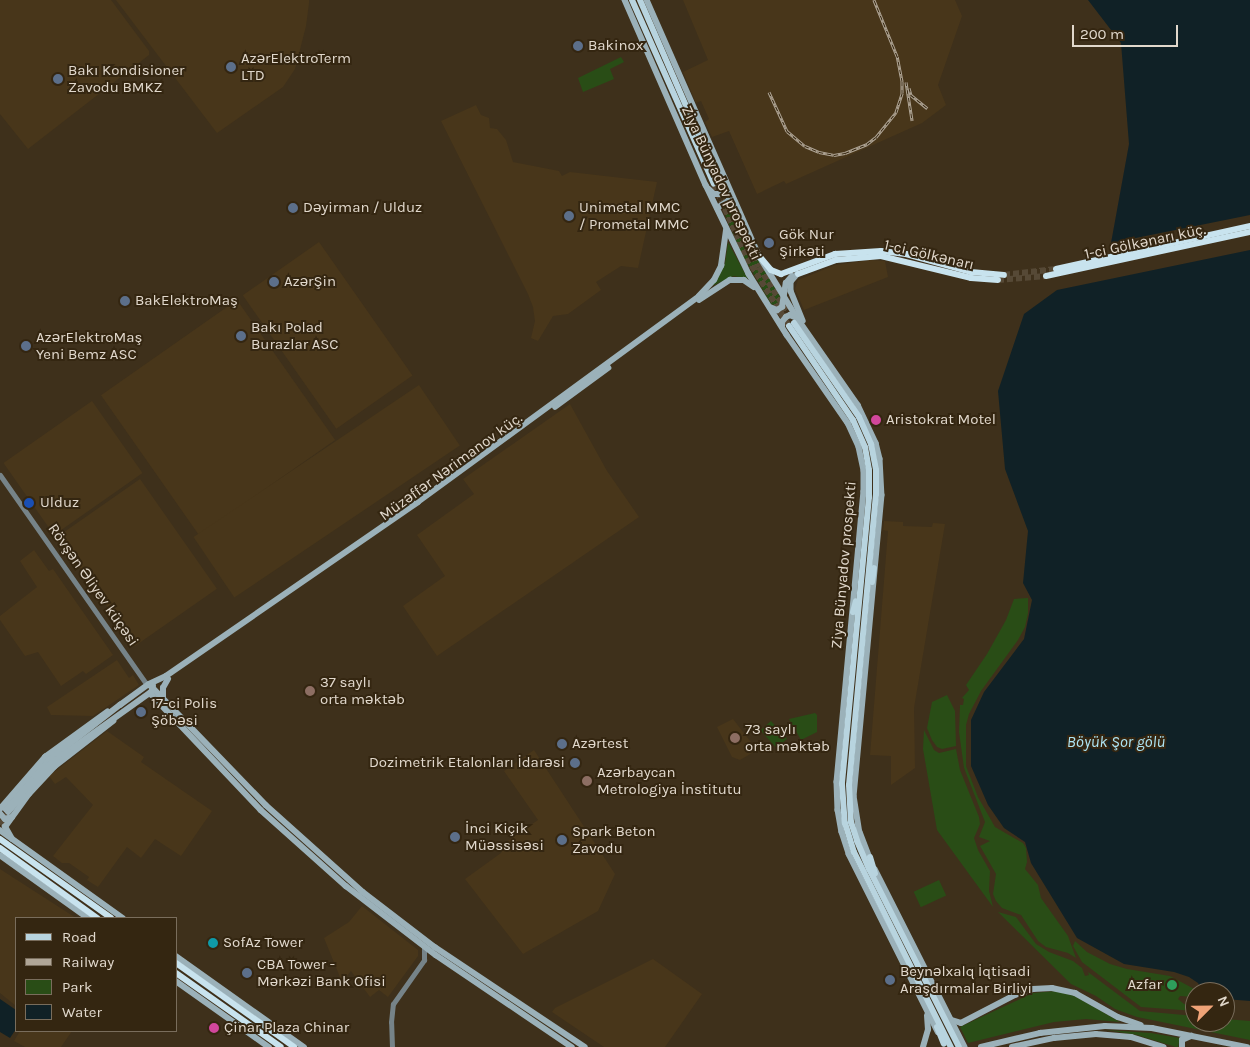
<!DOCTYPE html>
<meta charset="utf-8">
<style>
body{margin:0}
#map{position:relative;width:1250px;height:1047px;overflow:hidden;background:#3e301b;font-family:Karla,sans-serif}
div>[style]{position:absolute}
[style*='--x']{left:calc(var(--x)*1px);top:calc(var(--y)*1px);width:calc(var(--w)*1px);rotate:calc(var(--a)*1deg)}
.built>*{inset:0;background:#48361a;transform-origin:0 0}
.green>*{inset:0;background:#294d16;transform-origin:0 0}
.water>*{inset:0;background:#102126}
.secondary-tunnel>*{height:5.5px;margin-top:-2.75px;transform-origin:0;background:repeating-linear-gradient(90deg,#564936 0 5.5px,transparent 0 8.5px)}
.primary-tunnel>*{height:6px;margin-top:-3px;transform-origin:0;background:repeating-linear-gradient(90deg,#564936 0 6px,transparent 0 9px)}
.trunk-tunnel>*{height:6px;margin-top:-3px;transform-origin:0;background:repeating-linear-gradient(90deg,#564936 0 6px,transparent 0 9px)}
.tertiary>*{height:5px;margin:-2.5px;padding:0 2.5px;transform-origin:2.5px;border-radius:2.5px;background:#768388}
.secondary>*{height:5.5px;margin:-2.75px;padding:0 2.75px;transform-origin:2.75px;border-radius:2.75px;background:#9bb1b9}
.primary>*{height:6px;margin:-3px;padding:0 3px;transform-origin:3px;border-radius:3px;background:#b8d4df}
.trunk>*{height:6px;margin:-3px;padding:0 3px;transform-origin:3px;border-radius:3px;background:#c8e3ee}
.rail>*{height:3px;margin-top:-1.5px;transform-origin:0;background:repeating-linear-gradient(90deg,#342611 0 4px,#b0a697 0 8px);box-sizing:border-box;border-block:1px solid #b0a697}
.dots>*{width:14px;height:14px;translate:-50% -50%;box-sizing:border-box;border:2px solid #342611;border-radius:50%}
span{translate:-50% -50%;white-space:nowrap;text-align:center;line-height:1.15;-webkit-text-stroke:4px #342611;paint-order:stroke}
.poi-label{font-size:15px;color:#e1d8cc}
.left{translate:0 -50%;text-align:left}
.right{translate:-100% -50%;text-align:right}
.street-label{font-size:15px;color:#e1d8cc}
.water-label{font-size:16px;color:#ade5f5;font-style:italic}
.legend{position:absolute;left:15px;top:917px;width:162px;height:115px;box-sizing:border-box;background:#342611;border:1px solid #796d5c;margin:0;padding:6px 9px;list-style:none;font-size:15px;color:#e1d8cc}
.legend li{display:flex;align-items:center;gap:10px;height:25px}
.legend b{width:25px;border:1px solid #796d5c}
.north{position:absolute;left:1185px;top:982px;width:50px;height:50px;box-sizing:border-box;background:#342611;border:1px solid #796d5c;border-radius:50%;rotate:67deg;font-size:14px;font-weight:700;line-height:20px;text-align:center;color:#e1d8cc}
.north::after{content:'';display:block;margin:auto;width:18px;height:22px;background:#efa377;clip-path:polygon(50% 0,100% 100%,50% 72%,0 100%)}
.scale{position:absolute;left:1072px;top:25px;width:106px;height:22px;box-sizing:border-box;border:2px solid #e1d8cc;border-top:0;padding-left:6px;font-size:15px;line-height:18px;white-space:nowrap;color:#e1d8cc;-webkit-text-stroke:4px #342611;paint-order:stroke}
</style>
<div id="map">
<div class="built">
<div style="clip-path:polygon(0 0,111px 0,149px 51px,149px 55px,28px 149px,0 114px)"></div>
<div style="clip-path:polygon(116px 0,309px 0,309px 3px,306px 26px,295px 69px,283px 87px,217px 133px)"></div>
<div style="clip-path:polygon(683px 0,955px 0,962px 16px,938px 85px,946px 105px,922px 123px,786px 184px,784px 181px,757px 194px,729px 131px,712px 137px,705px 122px,709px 119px,701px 101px,696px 103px,683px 72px,708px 60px)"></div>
<div style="clip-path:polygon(476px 105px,481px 115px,489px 118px,490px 128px,497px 129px,506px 140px,513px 162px,559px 171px,562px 176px,570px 172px,657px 182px,638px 268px,621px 266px,596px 282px,601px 290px,568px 314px,553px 316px,538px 341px,531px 338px,535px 321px,533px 307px,528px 294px,441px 121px)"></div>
<div style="left:319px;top:242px;width:163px;height:93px;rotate:55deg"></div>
<div style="clip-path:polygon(870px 260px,885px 261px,888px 277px,804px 310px,795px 289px,798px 280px,835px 265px)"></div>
<div style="left:237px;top:300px;width:171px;height:166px;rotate:55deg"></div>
<div style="left:419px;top:385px;width:73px;height:272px;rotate:56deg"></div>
<div style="left:92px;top:401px;width:88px;height:108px;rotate:55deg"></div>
<div style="clip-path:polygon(570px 404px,607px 471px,639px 517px,437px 656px,403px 606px,445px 576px,417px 535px,474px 494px,463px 479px)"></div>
<div style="left:140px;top:479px;width:134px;height:100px;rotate:55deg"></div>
<div style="clip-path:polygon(884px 521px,903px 522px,903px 526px,932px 527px,933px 523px,945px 524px,914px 708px,915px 768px,891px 785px,891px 756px,870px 755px,888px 531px,883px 530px)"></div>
<div style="clip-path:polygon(34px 550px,49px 571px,53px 569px,113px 655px,86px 674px,83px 671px,61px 686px,38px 652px,25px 656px,0 620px,0 616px,37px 587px,20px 561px)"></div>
<div style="clip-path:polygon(117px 660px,129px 678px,133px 675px,139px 685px,93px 716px,51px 715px,47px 707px)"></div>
<div style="clip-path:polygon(733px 719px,757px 750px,740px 760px,732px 757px,717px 727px)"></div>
<div style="clip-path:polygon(107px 731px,144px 757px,141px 762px,212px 811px,181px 856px,155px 839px,141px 858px,127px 847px,98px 887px,87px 880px,89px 877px,69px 863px,62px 863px,53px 856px,93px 805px,66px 777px,55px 784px,49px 776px)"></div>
<div style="clip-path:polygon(534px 750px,615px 874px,598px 911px,523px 954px,465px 879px,501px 853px,506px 842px,538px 820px,504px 771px)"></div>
<div style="clip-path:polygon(0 869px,76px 918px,16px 918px,16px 1006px,0 993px)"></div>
<div style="clip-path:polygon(362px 906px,418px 950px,418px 956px,388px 997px,379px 990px,370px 997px,351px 971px,342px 982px,324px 938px,349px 922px)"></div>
<div style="clip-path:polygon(653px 959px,702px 994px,665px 1047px,604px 1047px,552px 1012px,555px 1008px)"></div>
<div style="clip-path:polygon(20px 1031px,72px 1031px,61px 1047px,25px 1047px,14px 1041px)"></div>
</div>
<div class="green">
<div style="clip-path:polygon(621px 57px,624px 62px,610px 69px,614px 79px,583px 92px,578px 78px)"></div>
<div style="clip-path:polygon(729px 205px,734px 209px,751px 247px,780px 297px,780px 303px,777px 306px,771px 304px,741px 252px,724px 212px,725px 206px)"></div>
<div style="clip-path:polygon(728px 242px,748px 279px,734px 276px,712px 286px,725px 263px)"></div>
<div style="clip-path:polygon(1028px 598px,1028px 613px,1025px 627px,1018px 640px,981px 691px,969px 714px,966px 725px,966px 766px,978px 797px,995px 827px,1023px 843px,1026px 848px,1027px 862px,1025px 869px,1038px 885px,1041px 898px,1068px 936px,1076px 958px,1068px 953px,1046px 947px,1038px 941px,1021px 915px,1002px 908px,996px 901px,993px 894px,996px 874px,980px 846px,990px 841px,979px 837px,985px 822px,964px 768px,959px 732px,960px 705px,963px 705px,964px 699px,962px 698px,969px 690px,966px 685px,987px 654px,1006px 620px,1014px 599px)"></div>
<div style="clip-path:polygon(947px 695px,955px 711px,956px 746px,942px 749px,937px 747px,932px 740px,927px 728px,932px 702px)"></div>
<div style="clip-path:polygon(815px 713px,817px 715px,817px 732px,801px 740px,789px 719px)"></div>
<div style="left:771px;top:721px;width:24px;height:14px;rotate:48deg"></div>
<div style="clip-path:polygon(924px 730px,934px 750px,939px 753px,956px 749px,960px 770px,979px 817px,980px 824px,974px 838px,978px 850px,990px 871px,989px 891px,993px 907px,937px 830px,923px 749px)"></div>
<div style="left:939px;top:880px;width:17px;height:28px;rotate:65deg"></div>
<div style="clip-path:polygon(998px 912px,1016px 917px,1036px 944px,1049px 952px,1073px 961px,1082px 968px,1085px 976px,1089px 975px,1088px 972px,1140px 1011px,1195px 1016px,1195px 1022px,1225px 1022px,1225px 1019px,1250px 1021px,1250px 1040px,1137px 1017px,1115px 1009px,1096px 996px,1071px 984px)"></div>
<div style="clip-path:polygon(1075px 941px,1087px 952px,1110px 964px,1127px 969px,1170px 976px,1198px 991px,1195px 992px,1195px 997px,1180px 996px,1178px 999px,1184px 1004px,1195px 1005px,1195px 1011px,1141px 1007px,1082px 962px,1073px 946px)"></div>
<div style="clip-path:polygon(1056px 991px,1075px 996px,1120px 1022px,1086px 1019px,1054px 1022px,968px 1043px,960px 1027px,1033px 993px)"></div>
<div style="clip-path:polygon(1106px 1030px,1151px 1033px,1180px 1038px,1178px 1047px,1176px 1047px,1137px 1035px)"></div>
</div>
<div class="water">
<div style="clip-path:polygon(1088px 0,1250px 0,1250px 215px,1111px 243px,1129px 144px,1121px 43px)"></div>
<div style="clip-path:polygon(1250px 250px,1250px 1001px,1225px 999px,1225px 992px,1203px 992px,1198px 983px,1189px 977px,1174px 972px,1124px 964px,1077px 938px,1031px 863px,1025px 842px,1004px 828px,988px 805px,971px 766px,971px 720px,984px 692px,1024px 639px,1032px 600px,1023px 583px,1028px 531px,1005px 469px,998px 391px,1024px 314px,1057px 290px)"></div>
<div style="clip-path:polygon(0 999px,16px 1010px,16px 1029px,10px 1038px,0 1032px)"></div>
</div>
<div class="secondary-tunnel">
<div style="--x:0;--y:825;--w:16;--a:-55"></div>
</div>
<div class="primary-tunnel">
<div style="--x:719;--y:182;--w:94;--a:64.8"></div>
<div style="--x:759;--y:267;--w:66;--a:58"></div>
<div style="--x:714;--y:184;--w:81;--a:66"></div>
<div style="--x:747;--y:258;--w:80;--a:58.3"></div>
</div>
<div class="trunk-tunnel">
<div style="--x:1004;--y:275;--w:52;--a:-6.6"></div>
<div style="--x:998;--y:280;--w:48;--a:-4.8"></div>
</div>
<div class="tertiary">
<div style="--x:0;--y:475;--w:256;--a:55"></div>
<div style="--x:392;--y:1047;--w:25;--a:-92"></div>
<div style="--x:391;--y:1022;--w:18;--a:-84"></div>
<div style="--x:393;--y:1004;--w:54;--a:-54.8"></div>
<div style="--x:424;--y:960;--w:14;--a:-90"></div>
</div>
<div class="secondary">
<div style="--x:625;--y:0;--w:202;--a:66.4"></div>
<div style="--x:706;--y:185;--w:99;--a:64.2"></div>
<div style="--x:749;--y:274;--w:72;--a:58.1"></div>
<div style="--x:787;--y:335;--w:107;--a:55.3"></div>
<div style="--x:848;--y:423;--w:26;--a:65"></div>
<div style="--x:859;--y:447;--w:25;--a:78"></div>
<div style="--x:864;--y:471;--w:20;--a:90"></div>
<div style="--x:864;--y:491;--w:292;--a:95.3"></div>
<div style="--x:837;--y:782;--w:28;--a:88"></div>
<div style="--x:838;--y:810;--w:22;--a:80"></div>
<div style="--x:842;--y:832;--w:23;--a:72"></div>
<div style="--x:849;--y:854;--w:199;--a:63.4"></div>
<div style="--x:647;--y:0;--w:281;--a:66.3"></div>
<div style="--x:760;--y:257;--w:73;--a:58.5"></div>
<div style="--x:798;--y:319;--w:105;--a:55.1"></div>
<div style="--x:858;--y:405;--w:42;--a:64.7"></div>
<div style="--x:876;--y:443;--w:16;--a:76"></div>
<div style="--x:880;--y:459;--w:36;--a:87"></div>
<div style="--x:882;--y:495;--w:302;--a:95.3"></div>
<div style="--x:854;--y:796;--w:36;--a:81"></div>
<div style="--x:860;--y:832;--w:30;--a:69"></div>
<div style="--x:709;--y:189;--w:7;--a:45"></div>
<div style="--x:714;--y:194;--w:5;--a:0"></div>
<div style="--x:719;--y:194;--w:6;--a:-31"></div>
<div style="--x:724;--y:191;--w:8;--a:-76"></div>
<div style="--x:717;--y:208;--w:13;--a:-32"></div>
<div style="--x:728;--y:201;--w:10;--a:37"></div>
<div style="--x:798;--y:274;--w:11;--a:131"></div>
<div style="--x:791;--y:282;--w:9;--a:90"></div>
<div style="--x:791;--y:291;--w:32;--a:68"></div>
<div style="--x:699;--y:300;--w:37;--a:-33"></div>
<div style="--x:730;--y:280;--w:14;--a:0"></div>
<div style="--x:744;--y:280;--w:12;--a:35"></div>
<div style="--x:770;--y:307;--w:8;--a:23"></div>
<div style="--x:777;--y:310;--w:6;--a:-31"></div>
<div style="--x:782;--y:307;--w:24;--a:-81"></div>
<div style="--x:786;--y:283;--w:9;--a:-49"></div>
<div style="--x:782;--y:326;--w:4;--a:-90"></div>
<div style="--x:782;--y:322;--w:6;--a:-51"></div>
<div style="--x:786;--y:317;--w:4;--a:-27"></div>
<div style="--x:790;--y:315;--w:8;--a:23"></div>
<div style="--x:555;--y:407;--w:66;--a:-36.3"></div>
<div style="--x:149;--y:684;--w:19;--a:-25"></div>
<div style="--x:166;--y:676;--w:306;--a:-34.6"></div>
<div style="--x:418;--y:502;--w:348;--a:-36.2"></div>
<div style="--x:699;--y:296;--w:22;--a:-47"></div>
<div style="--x:714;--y:280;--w:16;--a:-63"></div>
<div style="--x:721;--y:266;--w:36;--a:-82"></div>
<div style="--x:154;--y:689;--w:161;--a:46"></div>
<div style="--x:266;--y:805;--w:130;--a:41.9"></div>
<div style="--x:363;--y:892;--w:91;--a:37.4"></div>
<div style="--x:435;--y:947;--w:180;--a:33.7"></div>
<div style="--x:150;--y:693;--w:161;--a:46.5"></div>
<div style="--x:261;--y:810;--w:114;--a:41.8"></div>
<div style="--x:346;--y:886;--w:113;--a:37.5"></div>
<div style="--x:436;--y:955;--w:164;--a:34.1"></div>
<div style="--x:163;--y:697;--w:9;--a:-90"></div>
<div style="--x:163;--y:688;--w:10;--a:-61"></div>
<div style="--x:0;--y:809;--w:69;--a:-49.1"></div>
<div style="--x:45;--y:757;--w:77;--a:-36"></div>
<div style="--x:6;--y:810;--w:66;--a:-49.3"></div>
<div style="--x:49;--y:760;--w:90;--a:-37.8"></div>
<div style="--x:120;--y:705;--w:34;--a:-36"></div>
<div style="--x:148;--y:685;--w:5;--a:11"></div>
<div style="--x:153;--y:686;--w:6;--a:99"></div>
<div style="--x:152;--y:692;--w:124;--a:144.5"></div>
<div style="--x:51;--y:764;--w:64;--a:131.2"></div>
<div style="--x:0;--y:813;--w:8;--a:50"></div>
<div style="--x:5;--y:819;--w:7;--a:-16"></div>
<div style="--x:0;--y:830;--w:151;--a:35.6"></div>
<div style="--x:12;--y:839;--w:14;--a:-120"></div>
<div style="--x:5;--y:827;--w:41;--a:-54"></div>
<div style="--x:29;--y:794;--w:37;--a:-47"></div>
<div style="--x:54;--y:767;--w:75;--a:-37.9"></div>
<div style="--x:0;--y:855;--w:108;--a:35.6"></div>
<div style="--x:875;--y:869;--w:199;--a:63.2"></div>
<div style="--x:176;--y:956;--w:157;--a:35.4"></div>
<div style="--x:176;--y:981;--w:114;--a:35.4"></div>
<div style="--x:952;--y:1020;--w:9;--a:18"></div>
<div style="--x:961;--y:1023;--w:61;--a:-27.4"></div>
<div style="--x:1015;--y:995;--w:19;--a:-18"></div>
<div style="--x:1033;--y:989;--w:19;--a:-3"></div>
<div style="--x:1052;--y:988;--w:24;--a:12"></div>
<div style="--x:1075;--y:993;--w:49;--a:29.2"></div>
<div style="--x:1118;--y:1017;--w:24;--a:19"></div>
<div style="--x:923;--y:1047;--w:18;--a:-74"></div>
<div style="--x:928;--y:1030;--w:14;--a:-94"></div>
<div style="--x:981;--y:1047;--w:61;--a:-13.3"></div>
<div style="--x:1040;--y:1033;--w:65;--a:-6.1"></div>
<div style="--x:1105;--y:1026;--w:47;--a:2.4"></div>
<div style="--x:1152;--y:1028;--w:97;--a:11.3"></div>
<div style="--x:1012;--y:1047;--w:43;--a:-12.1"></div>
<div style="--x:1054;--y:1038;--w:42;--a:-5.4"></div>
<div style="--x:1096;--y:1034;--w:35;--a:5"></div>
<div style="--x:1131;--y:1037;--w:34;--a:17"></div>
<div style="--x:1182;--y:1047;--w:7;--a:-90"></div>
<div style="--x:1182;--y:1040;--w:10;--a:-24"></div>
</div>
<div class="primary">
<div style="--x:632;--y:0;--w:201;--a:66"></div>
<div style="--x:640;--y:0;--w:198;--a:66.5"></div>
<div style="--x:794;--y:323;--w:114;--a:55.3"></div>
<div style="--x:859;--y:417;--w:30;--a:66"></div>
<div style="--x:871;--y:444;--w:26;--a:79"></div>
<div style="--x:876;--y:470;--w:24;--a:90"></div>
<div style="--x:876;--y:494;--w:292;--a:95.3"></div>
<div style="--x:849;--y:785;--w:37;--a:87"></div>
<div style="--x:851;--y:822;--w:20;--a:72"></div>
<div style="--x:857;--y:841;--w:30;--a:67"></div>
<div style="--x:869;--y:869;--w:199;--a:63.2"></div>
<div style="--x:789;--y:326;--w:114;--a:55.8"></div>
<div style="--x:853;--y:420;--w:30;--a:66"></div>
<div style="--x:865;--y:447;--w:23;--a:80"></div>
<div style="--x:869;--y:470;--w:27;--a:90"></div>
<div style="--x:869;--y:497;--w:288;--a:95.4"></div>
<div style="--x:842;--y:784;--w:39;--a:86"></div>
<div style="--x:845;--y:823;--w:30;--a:73"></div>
<div style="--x:854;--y:852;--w:218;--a:63.6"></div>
<div style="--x:872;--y:582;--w:14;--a:-82"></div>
<div style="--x:853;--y:612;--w:11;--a:-75"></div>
<div style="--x:870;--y:857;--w:17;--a:73"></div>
<div style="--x:937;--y:1027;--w:18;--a:68"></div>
</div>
<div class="trunk">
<div style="--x:760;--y:257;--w:17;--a:50"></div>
<div style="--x:771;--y:270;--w:11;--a:22"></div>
<div style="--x:781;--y:274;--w:58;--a:-20.3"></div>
<div style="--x:835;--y:254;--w:46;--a:-3.7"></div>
<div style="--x:881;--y:251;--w:25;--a:7"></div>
<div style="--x:906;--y:254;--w:67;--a:15.5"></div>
<div style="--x:971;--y:272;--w:33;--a:5"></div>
<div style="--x:1056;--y:269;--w:199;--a:-12.5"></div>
<div style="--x:798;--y:274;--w:40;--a:-20.2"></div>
<div style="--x:836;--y:260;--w:45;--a:-5.1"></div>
<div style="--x:881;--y:256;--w:93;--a:13.7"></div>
<div style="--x:971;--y:278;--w:27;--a:4"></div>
<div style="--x:1046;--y:276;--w:209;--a:-12.2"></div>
<div style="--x:0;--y:839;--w:136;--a:35.4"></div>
<div style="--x:0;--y:848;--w:120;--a:35.8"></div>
<div style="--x:176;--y:963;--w:145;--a:35.4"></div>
<div style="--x:176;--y:973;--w:128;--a:35.2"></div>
</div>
<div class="rail">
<div style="--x:906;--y:82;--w:39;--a:81"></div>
<div style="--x:909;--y:88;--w:7;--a:74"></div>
<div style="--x:911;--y:95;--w:21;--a:39"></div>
<div style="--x:769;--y:92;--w:43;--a:65.2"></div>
<div style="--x:787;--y:131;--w:23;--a:40"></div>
<div style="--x:805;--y:146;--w:15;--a:23"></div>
<div style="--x:819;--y:152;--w:15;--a:11"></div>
<div style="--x:834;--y:155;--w:11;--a:-10"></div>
<div style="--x:845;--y:153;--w:24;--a:-22"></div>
<div style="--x:867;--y:144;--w:11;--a:-38"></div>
<div style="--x:876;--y:137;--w:32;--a:-51"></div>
<div style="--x:896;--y:112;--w:20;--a:-72"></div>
<div style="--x:902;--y:93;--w:12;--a:-90"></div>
<div style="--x:902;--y:81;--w:25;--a:-101"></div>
<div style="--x:897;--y:56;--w:61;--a:-112.3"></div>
</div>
<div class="dots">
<div style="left:578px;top:46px;background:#5c6f8a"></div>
<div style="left:231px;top:67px;background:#5c6f8a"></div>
<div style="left:58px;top:79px;background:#5c6f8a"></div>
<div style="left:293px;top:208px;background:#5c6f8a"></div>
<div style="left:569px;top:216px;background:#5c6f8a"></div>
<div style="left:769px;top:243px;background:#5c6f8a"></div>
<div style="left:274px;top:282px;background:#5c6f8a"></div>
<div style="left:125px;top:301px;background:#5c6f8a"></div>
<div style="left:241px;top:336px;background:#5c6f8a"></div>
<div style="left:26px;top:346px;background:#5c6f8a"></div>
<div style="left:876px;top:420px;background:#d1479c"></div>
<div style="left:29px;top:503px;background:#1a4fb4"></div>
<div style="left:310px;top:691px;background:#8d6e63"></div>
<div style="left:141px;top:712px;background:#5c6f8a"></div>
<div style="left:735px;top:738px;background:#8d6e63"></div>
<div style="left:562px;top:744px;background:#5c6f8a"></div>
<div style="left:575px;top:763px;background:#5c6f8a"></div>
<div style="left:587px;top:781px;background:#8d6e63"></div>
<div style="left:455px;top:837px;background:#5c6f8a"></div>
<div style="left:562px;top:840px;background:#5c6f8a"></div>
<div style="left:213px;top:943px;background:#0f9aa8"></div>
<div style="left:247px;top:973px;background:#5c6f8a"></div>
<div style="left:890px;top:980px;background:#5c6f8a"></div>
<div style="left:1172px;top:985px;background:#2e9e5b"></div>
<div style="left:214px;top:1028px;background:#d1479c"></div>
</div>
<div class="poi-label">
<span class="left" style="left:588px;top:46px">Bakinox</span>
<span class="left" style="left:241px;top:67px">AzərElektroTerm<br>LTD</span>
<span class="left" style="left:68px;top:79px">Bakı Kondisioner<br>Zavodu BMKZ</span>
<span class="left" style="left:579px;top:216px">Unimetal MMC<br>/ Prometal MMC</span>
<span class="left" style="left:303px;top:208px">Dəyirman / Ulduz</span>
<span class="left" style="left:779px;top:243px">Gök Nur<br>Şirkəti</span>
<span class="left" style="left:284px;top:282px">AzərŞin</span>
<span class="left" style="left:135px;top:301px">BakElektroMaş</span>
<span class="left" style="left:251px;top:336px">Bakı Polad<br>Burazlar ASC</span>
<span class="left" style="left:36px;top:346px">AzərElektroMaş<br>Yeni Bemz ASC</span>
<span class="left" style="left:886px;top:420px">Aristokrat Motel</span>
<span class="left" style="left:40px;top:503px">Ulduz</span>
<span class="left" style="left:320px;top:691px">37 saylı<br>orta məktəb</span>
<span class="left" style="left:151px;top:712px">17-ci Polis<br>Şöbəsi</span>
<span class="left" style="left:745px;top:738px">73 saylı<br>orta məktəb</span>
<span class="left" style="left:572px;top:744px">Azərtest</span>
<span class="right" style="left:565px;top:763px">Dozimetrik Etalonları İdarəsi</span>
<span class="left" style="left:597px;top:781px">Azərbaycan<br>Metrologiya İnstitutu</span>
<span class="left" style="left:465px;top:837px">İnci Kiçik<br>Müəssisəsi</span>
<span class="left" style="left:572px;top:840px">Spark Beton<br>Zavodu</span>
<span class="left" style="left:223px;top:943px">SofAz Tower</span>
<span class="left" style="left:257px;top:973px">CBA Tower -<br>Mərkəzi Bank Ofisi</span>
<span class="left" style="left:900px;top:980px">Beynəlxalq İqtisadi<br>Araşdırmalar Birliyi</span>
<span class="right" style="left:1162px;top:985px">Azfar</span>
<span class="left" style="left:224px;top:1028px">Çinar Plaza Chinar</span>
</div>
<div class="street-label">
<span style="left:721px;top:183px;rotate:65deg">Ziya Bünyadov prospekti</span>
<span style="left:1145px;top:242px;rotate:-12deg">1-ci Gölkənarı küç.</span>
<span style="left:929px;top:255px;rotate:13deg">1-ci Gölkənarı</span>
<span style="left:451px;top:467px;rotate:-36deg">Müzəffər Nərimanov küç.</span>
<span style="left:844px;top:565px;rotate:-85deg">Ziya Bünyadov prospekti</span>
<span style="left:93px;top:585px;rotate:55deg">Rövşən Əliyev küçəsi</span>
</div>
<div class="water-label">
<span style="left:1116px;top:742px">Böyük Şor gölü</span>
</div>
<ul class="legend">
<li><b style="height:6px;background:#b8d4df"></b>Road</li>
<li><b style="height:6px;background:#b0a697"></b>Railway</li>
<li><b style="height:14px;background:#294d16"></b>Park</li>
<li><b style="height:14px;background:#102126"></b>Water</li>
</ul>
<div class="north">N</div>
<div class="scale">200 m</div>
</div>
